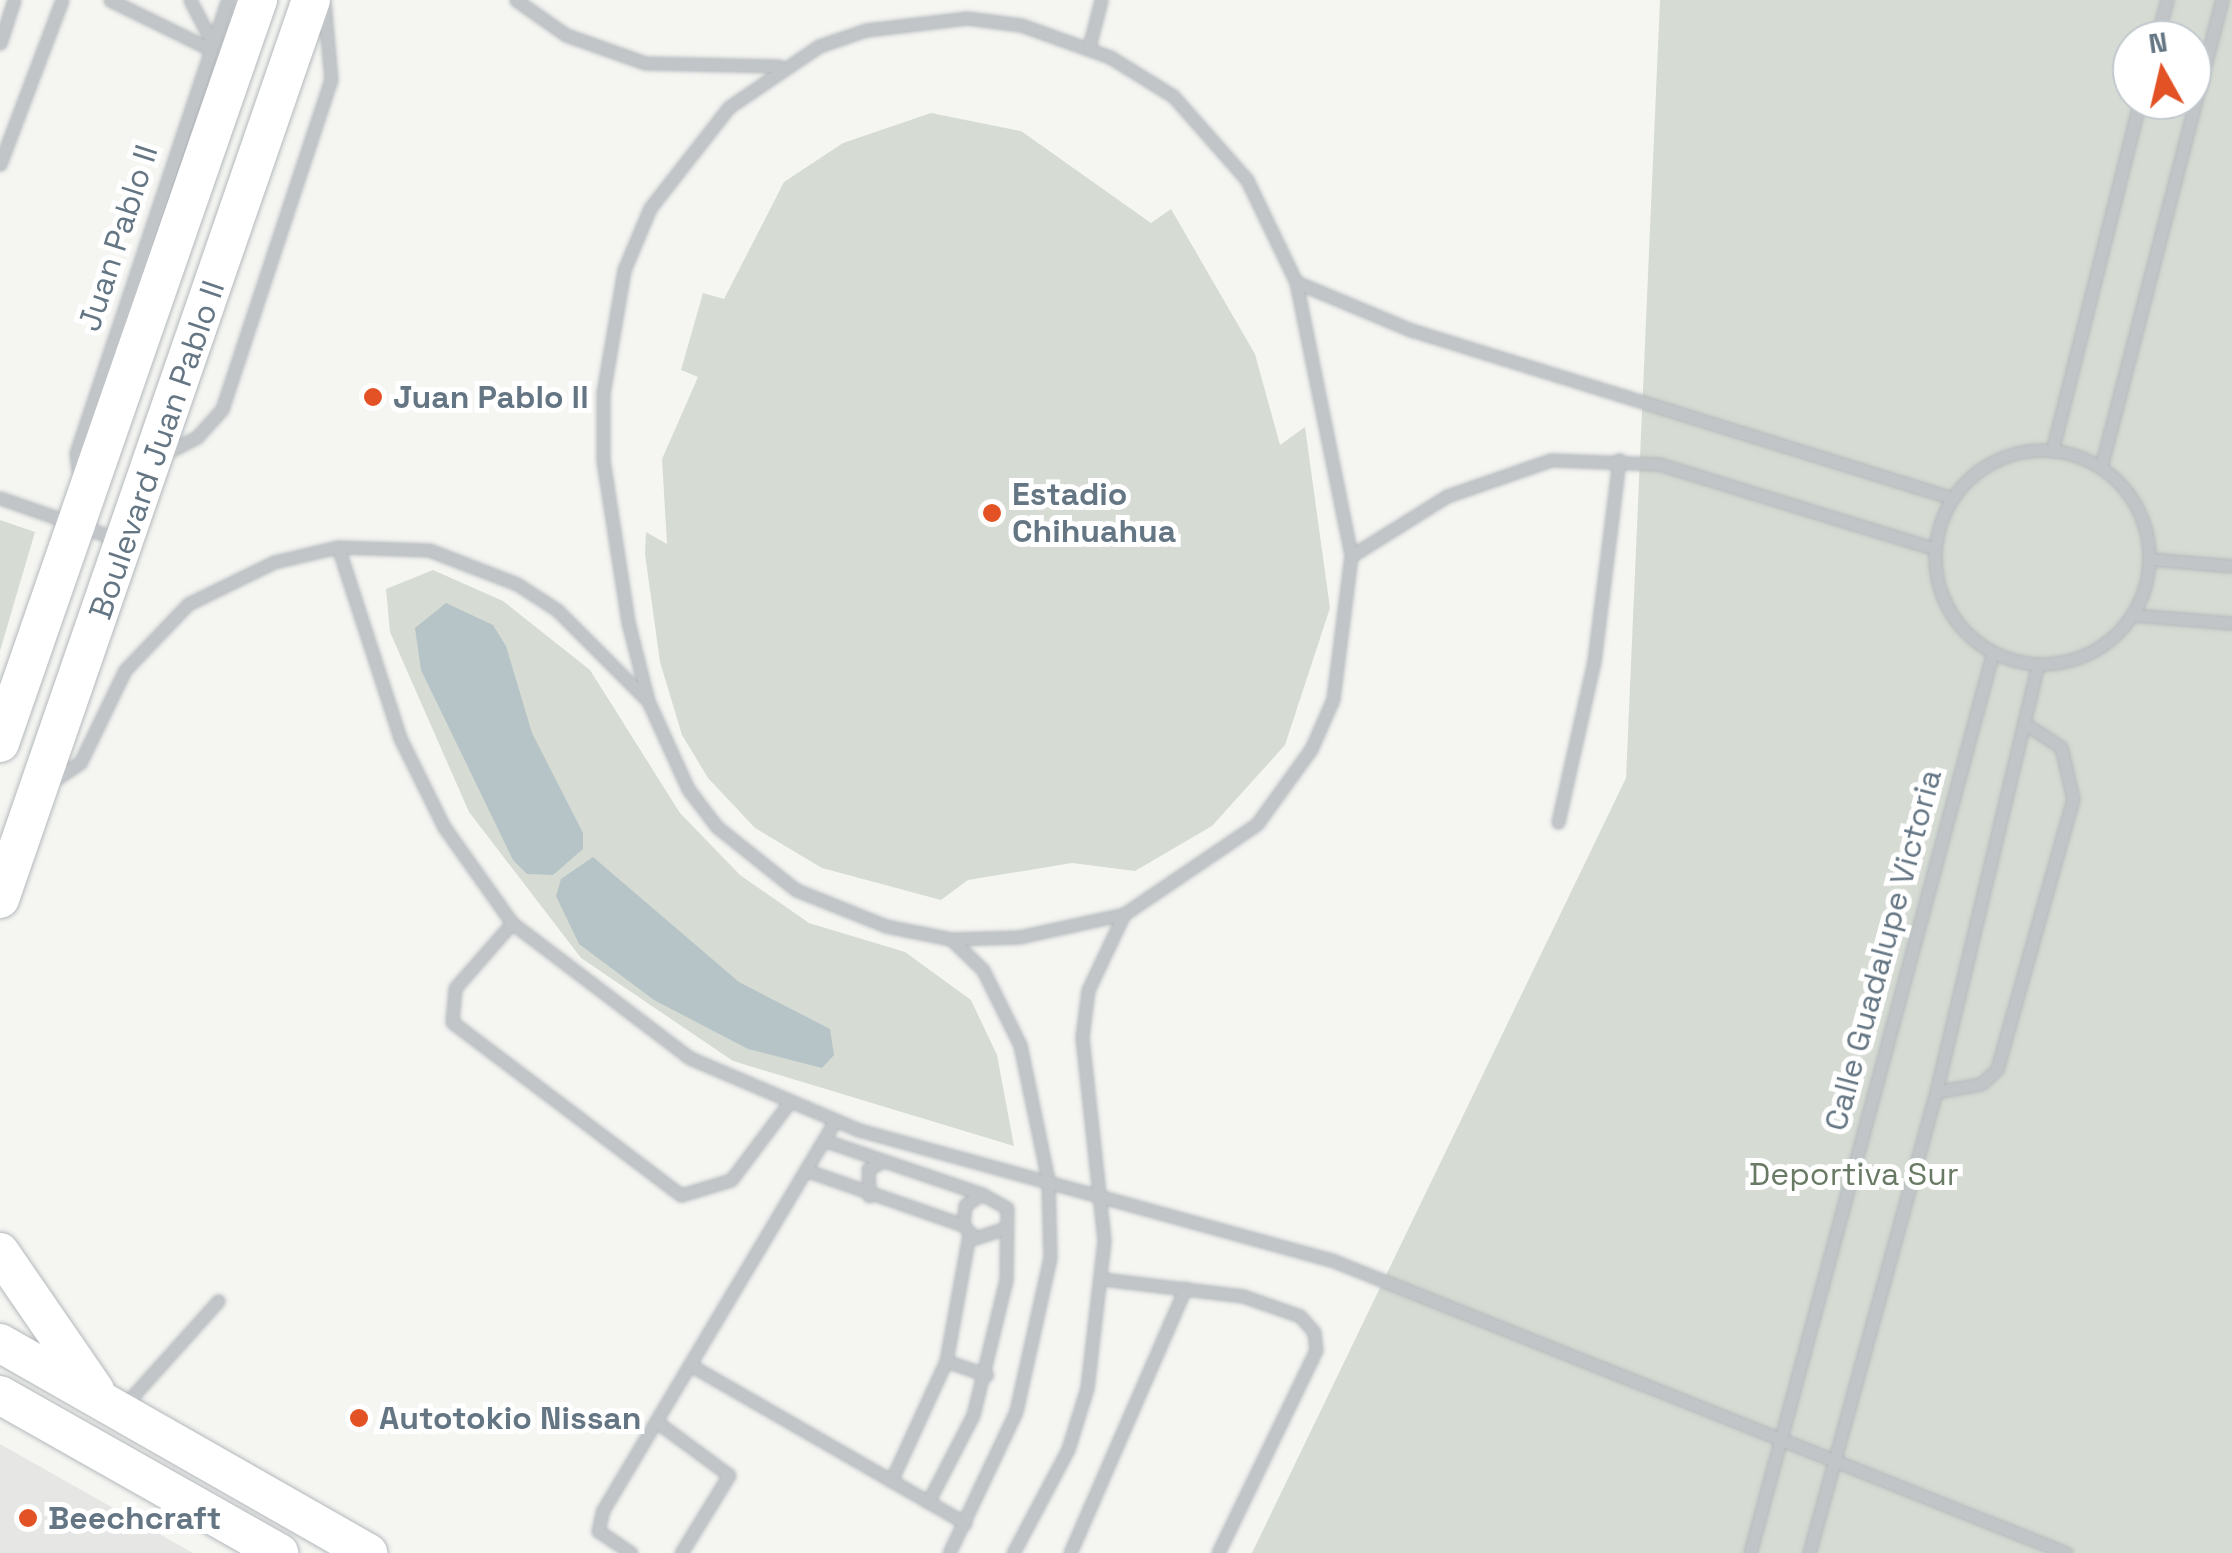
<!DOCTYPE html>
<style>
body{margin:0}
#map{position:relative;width:2232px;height:1553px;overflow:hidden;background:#f5f6f2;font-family:"Space Grotesk",sans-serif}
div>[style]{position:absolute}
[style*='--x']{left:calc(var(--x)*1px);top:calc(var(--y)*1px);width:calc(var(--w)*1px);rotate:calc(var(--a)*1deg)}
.built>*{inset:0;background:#e6e7e5}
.green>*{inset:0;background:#d6dcd3}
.water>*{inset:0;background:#b6c3c7}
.roads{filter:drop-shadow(0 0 2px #b4b8bc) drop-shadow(0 0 2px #b4b8bc)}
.lane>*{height:11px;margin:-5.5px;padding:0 5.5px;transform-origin:5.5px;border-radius:5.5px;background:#c1c5c8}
.lane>.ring{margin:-5.5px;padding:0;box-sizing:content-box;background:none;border:11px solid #c1c5c8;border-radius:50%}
.primary>*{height:38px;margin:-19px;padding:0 19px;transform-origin:19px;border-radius:19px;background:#fff}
.dots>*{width:28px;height:28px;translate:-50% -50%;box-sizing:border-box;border:5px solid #fff;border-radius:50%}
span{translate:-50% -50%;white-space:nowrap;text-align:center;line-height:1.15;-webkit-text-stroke:10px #fff;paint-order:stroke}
.street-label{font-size:32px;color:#647583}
.poi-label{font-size:32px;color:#647583;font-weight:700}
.left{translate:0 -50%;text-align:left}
.park-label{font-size:32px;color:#687a63}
.north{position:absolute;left:2112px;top:20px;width:100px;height:100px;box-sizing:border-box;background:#fff;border:2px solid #c1c8cd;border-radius:50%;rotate:352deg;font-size:28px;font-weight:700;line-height:40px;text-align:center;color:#647583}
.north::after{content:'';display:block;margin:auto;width:35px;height:45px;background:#e25225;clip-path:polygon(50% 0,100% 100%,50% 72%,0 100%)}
</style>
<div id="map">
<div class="built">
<div style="clip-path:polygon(0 1444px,193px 1553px,0 1553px)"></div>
</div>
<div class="green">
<div style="clip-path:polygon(evenodd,1660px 0,2232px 0,2232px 1553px,1252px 1553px,1626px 778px,1660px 0,2132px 40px,2192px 40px,2192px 100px,2132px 100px,2132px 40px)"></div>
<div style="clip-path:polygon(931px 113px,1021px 131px,1151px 223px,1171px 209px,1255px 354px,1280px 445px,1305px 427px,1330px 608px,1285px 745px,1212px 826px,1135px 871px,1072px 863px,968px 880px,941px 900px,822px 868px,755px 828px,708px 778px,682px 735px,660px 662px,645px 554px,646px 532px,667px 544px,662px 459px,698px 377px,681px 370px,703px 293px,724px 299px,784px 182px,843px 143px)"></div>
<div style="clip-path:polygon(0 520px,35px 532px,0 651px)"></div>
<div style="clip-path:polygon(433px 570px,503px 601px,590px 670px,680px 813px,740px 875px,809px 923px,905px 952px,971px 1000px,997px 1055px,1014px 1146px,733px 1061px,581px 958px,469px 812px,390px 632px,386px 589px)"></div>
</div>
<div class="water">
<div style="clip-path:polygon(446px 603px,493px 625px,506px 646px,532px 733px,583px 833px,583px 849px,553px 875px,527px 874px,513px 860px,421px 670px,415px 628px)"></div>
<div style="clip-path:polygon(593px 857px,739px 982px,830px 1029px,834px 1055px,822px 1068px,748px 1049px,654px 1000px,579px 944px,556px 896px,561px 879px)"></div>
</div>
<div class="roads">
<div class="lane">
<div style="--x:110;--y:0;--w:111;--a:26.1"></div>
<div style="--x:190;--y:0;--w:47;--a:62.4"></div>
<div style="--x:516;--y:0;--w:61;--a:35"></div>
<div style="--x:566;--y:35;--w:84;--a:19.5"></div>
<div style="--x:645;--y:63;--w:134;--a:1.3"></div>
<div style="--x:967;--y:18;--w:54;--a:7.4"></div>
<div style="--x:1021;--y:25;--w:95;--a:19.8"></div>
<div style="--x:1110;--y:57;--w:74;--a:31.8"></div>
<div style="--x:1173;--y:96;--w:112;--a:48.6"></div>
<div style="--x:1247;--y:180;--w:113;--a:64.3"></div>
<div style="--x:1296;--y:282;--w:279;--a:78.6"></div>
<div style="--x:1351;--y:556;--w:144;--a:97.2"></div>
<div style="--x:1333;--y:699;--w:55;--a:113.7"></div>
<div style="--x:1311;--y:749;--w:92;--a:125.8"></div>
<div style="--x:1257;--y:824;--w:161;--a:145.9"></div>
<div style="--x:1124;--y:914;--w:107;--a:167.6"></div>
<div style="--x:1019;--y:937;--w:68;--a:178.3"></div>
<div style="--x:951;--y:939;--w:66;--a:-168.7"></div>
<div style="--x:886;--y:926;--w:97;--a:-158.2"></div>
<div style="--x:796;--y:890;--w:101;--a:-141.4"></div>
<div style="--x:717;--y:827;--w:48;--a:-127.3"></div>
<div style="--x:688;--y:789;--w:97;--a:-114.4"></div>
<div style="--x:648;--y:701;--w:81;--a:-104.2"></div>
<div style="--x:628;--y:622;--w:163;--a:-98.8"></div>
<div style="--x:603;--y:461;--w:68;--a:-90"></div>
<div style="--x:603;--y:393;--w:125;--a:-80.3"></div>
<div style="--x:624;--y:270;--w:67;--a:-67.2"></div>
<div style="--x:650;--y:208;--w:128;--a:-52"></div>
<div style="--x:729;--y:107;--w:109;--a:-34.1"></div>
<div style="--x:819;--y:46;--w:50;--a:-18.8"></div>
<div style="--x:866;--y:30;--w:102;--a:-6.8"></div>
<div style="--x:2156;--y:40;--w:41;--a:-74.6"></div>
<div style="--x:0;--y:43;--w:45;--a:-72"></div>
<div style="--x:1089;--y:47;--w:49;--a:-75.7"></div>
<div style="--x:0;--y:164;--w:175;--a:-69.3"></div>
<div style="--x:1296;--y:282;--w:125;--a:22.7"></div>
<div style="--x:1411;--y:330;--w:566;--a:17.25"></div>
<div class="ring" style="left:1935px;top:450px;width:203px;height:203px"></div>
<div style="--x:2052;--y:451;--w:362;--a:-75.9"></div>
<div style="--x:164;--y:454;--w:37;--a:-27"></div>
<div style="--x:197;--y:437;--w:38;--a:-48"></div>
<div style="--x:222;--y:409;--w:347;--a:-71.7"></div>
<div style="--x:331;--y:80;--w:78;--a:-95.1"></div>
<div style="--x:2101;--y:467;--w:482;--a:-75.5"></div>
<div style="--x:79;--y:480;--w:27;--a:-96"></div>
<div style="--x:76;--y:453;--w:478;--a:-71.5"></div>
<div style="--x:0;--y:498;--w:124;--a:19.3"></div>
<div style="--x:338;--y:547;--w:201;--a:72"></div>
<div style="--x:400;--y:738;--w:99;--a:63.7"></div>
<div style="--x:444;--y:827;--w:118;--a:54.7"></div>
<div style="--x:512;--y:923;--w:223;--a:37.2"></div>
<div style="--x:690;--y:1058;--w:184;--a:23.1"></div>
<div style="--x:859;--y:1130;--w:493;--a:15.4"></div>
<div style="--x:1334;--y:1261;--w:788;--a:21.75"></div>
<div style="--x:1351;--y:556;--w:113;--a:-32"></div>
<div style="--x:1447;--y:496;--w:110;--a:-19.1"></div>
<div style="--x:1551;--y:460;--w:108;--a:2.1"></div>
<div style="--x:1659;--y:464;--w:289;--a:17.1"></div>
<div style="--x:2150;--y:559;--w:82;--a:4.9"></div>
<div style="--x:2133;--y:615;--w:99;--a:4.6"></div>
<div style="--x:50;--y:783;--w:36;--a:-34"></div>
<div style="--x:80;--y:763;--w:103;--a:-64.2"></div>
<div style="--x:125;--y:670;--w:91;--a:-46.3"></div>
<div style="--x:188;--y:604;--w:96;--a:-26"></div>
<div style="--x:274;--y:562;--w:66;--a:-13.2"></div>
<div style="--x:338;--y:547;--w:91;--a:1.9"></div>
<div style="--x:429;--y:550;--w:94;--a:21.1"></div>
<div style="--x:517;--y:584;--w:48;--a:33"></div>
<div style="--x:557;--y:610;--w:124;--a:45"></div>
<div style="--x:1558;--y:822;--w:165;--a:-77.4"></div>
<div style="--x:1594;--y:661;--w:203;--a:-82.9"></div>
<div style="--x:512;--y:923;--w:86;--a:131.2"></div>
<div style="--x:455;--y:988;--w:34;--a:95"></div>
<div style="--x:452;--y:1022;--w:287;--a:37.1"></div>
<div style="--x:681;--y:1195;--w:52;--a:-16.7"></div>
<div style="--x:731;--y:1180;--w:95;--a:-53.1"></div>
<div style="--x:1936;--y:1092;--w:46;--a:-10.1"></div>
<div style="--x:1981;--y:1084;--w:22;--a:-43"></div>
<div style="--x:1997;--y:1069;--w:280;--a:-74.3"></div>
<div style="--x:2073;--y:799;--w:53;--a:-103"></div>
<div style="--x:2061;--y:747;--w:44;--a:-147"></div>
<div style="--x:826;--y:1141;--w:165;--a:18.8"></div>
<div style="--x:811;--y:1172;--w:161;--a:19.2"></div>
<div style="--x:869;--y:1196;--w:27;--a:-92"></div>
<div style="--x:868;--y:1169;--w:17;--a:-28"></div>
<div style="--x:1102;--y:1279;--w:142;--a:6.9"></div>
<div style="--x:1243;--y:1296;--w:60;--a:19.3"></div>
<div style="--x:1300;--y:1316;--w:21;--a:49"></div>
<div style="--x:1314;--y:1332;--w:18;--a:84"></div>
<div style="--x:1316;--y:1350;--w:225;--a:115.8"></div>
<div style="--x:946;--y:1361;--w:43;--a:18.9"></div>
<div style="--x:692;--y:1366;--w:315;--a:29.9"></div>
<div style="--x:122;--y:1408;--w:144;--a:-48.1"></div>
<div style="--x:657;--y:1422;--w:89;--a:36.4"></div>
<div style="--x:729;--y:1475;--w:92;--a:121.6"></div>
<div style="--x:891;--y:1481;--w:132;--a:-65.4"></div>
<div style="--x:946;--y:1361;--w:129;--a:-79.7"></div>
<div style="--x:928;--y:1502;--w:98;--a:-62.7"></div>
<div style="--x:973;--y:1415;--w:139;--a:-76.3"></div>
<div style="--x:1006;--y:1280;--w:72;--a:-89.2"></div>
<div style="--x:1007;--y:1208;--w:29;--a:-151"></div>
<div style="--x:982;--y:1194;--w:20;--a:147"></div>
<div style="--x:965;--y:1205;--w:20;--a:96"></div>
<div style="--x:963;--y:1225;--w:18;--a:47"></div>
<div style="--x:975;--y:1238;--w:33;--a:-18"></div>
<div style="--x:631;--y:1553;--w:40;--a:-146"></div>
<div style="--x:598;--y:1531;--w:22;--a:-77"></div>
<div style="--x:603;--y:1510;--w:453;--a:-59.2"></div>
<div style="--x:949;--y:1553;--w:157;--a:-64.7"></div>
<div style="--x:1016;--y:1411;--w:157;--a:-77.5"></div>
<div style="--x:1050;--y:1258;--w:78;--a:-91.5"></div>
<div style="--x:1048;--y:1180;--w:138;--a:-101.7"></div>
<div style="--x:1020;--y:1045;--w:84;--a:-116.3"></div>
<div style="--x:983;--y:970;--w:45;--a:-135.9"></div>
<div style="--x:1013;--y:1553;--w:118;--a:-62.1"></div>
<div style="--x:1068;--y:1449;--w:64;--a:-72.7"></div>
<div style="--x:1087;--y:1388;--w:149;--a:-83.4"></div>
<div style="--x:1104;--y:1240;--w:204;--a:-96.2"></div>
<div style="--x:1082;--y:1037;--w:47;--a:-82.7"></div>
<div style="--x:1088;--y:990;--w:84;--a:-64.7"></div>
<div style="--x:1070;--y:1553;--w:289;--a:-66.5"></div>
<div style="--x:1750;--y:1553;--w:933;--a:-74.91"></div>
<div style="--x:1809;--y:1553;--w:478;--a:-74.6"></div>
<div style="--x:1936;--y:1092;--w:440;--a:-76.6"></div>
</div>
<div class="primary">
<div style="--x:0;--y:743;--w:787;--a:-70.85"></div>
<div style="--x:0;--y:899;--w:951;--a:-70.92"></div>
<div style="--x:0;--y:1252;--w:168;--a:55.5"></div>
<div style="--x:0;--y:1343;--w:424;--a:29.7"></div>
<div style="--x:0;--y:1395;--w:321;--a:29.5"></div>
</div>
</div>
<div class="dots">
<div style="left:373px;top:397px;background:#e25225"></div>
<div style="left:992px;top:513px;background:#e25225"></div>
<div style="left:359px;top:1418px;background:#e25225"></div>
<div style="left:28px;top:1518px;background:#e25225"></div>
</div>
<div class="street-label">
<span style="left:118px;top:238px;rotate:-72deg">Juan Pablo II</span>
<span style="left:157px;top:450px;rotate:-71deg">Boulevard Juan Pablo II</span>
<span style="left:1883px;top:950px;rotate:-75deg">Calle Guadalupe Victoria</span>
</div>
<div class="poi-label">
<span class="left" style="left:393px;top:397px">Juan Pablo ll</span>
<span class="left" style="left:1012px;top:513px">Estadio<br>Chihuahua</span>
<span class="left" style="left:379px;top:1418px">Autotokio Nissan</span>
<span class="left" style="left:48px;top:1518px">Beechcraft</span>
</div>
<div class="park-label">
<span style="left:1854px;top:1174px">Deportiva Sur</span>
</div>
<div class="north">N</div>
</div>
